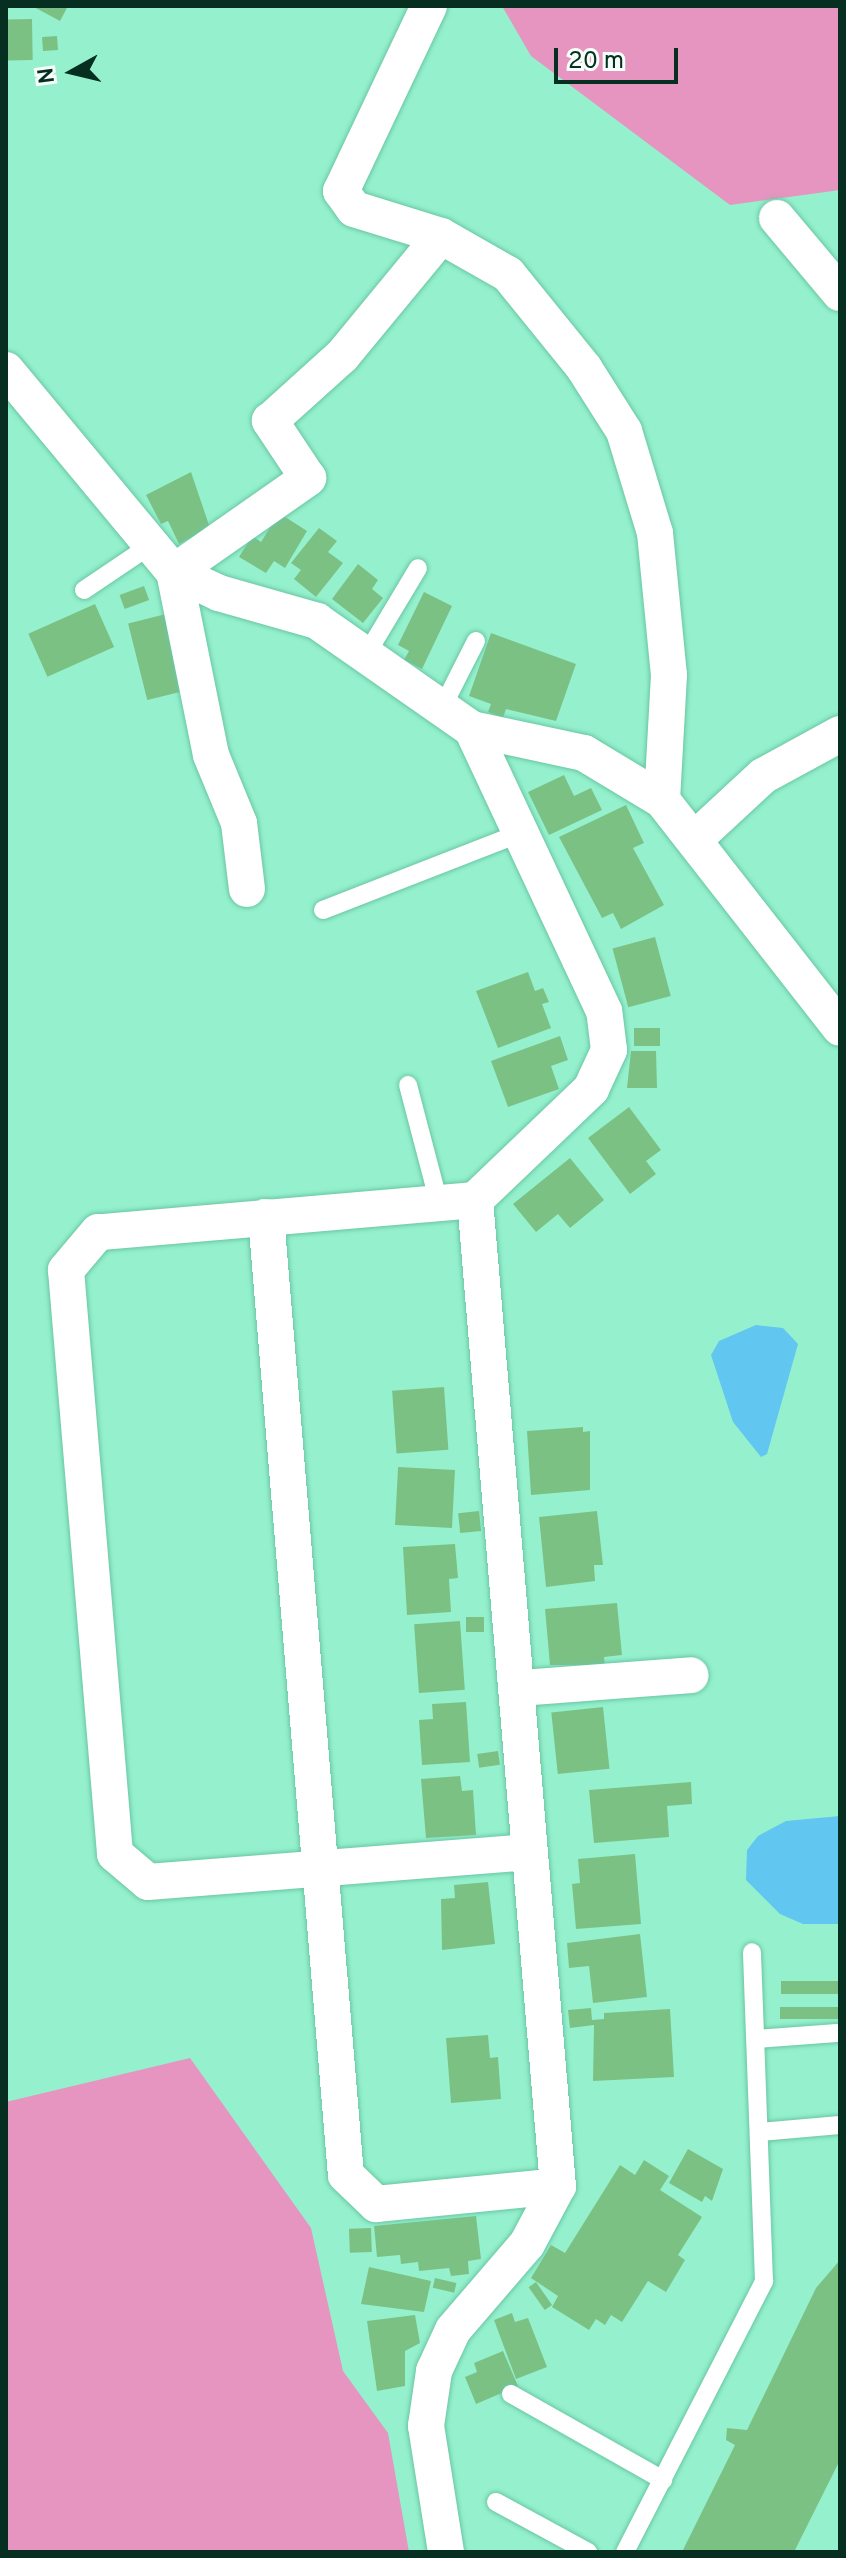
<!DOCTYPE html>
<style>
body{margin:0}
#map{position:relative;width:846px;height:2558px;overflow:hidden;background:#95f1cd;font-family:Overpass,sans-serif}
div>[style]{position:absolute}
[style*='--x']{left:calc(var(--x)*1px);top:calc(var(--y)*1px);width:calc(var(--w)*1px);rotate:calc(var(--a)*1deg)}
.green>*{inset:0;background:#e595bf}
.water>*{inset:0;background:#61c6f0}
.building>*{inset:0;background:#7cc184;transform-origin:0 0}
.roads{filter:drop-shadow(0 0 2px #6ac6a4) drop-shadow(0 0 2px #6ac6a4)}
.service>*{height:18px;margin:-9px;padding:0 9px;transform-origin:9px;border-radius:9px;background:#fff}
.minor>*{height:36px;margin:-18px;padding:0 18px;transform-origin:18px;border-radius:18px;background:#fff}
span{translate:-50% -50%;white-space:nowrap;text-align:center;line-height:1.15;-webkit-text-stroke:7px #f6fefa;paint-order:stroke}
.frame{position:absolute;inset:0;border:8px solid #062f22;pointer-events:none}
.north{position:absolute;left:32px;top:32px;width:80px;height:80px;-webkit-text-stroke:6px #f6fefa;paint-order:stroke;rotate:262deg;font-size:22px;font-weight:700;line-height:32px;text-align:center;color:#062f22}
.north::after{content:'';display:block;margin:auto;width:28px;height:36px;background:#062f22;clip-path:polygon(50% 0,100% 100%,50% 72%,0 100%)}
.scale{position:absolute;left:554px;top:48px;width:124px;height:36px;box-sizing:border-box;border:4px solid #062f22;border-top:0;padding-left:10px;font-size:24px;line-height:28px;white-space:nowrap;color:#062f22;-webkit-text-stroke:6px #f6fefa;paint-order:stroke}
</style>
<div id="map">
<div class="green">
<div style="clip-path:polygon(502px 6px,840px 6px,840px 190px,730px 205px,531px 56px)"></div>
<div style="clip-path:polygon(190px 2058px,311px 2228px,343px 2371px,388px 2433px,409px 2552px,6px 2552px,6px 2102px)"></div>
</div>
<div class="water">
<div style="clip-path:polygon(756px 1325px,783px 1328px,798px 1344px,767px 1454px,761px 1457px,733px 1422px,711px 1355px,719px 1341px)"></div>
<div style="clip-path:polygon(840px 1816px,840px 1924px,803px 1924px,780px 1914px,746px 1880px,747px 1850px,758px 1836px,786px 1821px)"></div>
</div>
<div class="building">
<div style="clip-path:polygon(32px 6px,68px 6px,60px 21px)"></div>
<div style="left:32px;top:19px;width:41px;height:26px;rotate:89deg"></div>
<div style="left:57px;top:36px;width:14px;height:15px;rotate:86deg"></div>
<div style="clip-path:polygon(191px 472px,210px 528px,179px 544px,168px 521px,161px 524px,146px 495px)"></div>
<div style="clip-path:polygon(279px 513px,307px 531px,285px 568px,274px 561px,266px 573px,239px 557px,252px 536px,261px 542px)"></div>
<div style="clip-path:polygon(319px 528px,337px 541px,328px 552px,343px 563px,316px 597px,294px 579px,301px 570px,291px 563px)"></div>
<div style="clip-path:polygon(358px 564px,378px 580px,372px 589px,383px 598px,363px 623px,332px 599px)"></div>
<div style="left:144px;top:586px;width:15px;height:26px;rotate:70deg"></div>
<div style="clip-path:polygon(424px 592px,452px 606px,422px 669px,404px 660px,409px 651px,398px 645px)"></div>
<div style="left:95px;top:604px;width:47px;height:73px;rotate:66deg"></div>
<div style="left:166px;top:614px;width:79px;height:39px;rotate:76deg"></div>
<div style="clip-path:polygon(491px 633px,576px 664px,556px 721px,506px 709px,503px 718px,488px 712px,491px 704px,469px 696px)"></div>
<div style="clip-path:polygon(564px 775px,574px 796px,591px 788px,602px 810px,549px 835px,528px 792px)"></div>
<div style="clip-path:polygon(626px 805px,644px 843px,633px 848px,664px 905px,621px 929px,613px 913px,602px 918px,559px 837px)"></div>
<div style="left:655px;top:937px;width:61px;height:44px;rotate:75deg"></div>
<div style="clip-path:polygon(528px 972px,535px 991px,543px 988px,549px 1002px,542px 1004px,551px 1028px,498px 1048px,476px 991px)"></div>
<div style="left:660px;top:1028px;width:18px;height:26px;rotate:90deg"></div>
<div style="clip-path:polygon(560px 1036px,568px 1060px,551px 1066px,559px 1089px,508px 1107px,491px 1061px)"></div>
<div style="clip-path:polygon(631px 1051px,656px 1051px,657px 1088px,627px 1088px)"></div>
<div style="clip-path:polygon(629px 1107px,661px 1150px,646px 1161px,656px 1174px,630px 1194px,588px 1138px)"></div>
<div style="clip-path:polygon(570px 1158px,604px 1200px,570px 1228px,558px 1214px,536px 1232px,513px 1204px)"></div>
<div style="left:444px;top:1387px;width:63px;height:52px;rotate:86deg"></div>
<div style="clip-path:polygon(583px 1427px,583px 1432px,590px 1431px,590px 1490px,531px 1495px,527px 1431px)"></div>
<div style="left:455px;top:1470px;width:58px;height:57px;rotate:93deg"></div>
<div style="left:479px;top:1511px;width:20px;height:21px;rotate:84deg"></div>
<div style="clip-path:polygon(597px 1511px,603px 1565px,594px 1565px,595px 1581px,546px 1587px,539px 1517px)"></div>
<div style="clip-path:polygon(455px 1544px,458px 1578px,449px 1579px,451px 1612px,407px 1615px,403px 1547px)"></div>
<div style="clip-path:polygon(617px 1603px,622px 1655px,604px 1657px,605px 1665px,550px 1665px,545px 1609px)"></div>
<div style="left:484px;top:1617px;width:15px;height:18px;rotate:90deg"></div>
<div style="left:460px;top:1621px;width:69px;height:46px;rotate:86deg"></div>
<div style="clip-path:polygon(466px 1702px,470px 1762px,422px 1765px,419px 1720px,433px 1719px,432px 1704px)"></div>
<div style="left:603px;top:1707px;width:62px;height:52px;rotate:84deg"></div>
<div style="left:498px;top:1751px;width:14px;height:21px;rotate:82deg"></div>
<div style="clip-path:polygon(460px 1776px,462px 1791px,473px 1790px,476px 1835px,426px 1838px,421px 1779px)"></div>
<div style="clip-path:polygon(691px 1782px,692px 1804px,667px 1806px,669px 1837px,594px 1843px,589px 1790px)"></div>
<div style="clip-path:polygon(635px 1854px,641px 1924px,576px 1929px,572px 1884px,580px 1883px,578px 1859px)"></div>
<div style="clip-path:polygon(488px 1882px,495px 1944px,442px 1950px,441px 1899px,455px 1898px,454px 1885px)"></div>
<div style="clip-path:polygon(640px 1934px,647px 1997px,593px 2003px,589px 1966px,569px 1968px,567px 1943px)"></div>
<div style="left:840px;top:1981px;width:13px;height:59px;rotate:90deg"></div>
<div style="left:840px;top:2007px;width:12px;height:60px;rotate:90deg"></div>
<div style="clip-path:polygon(591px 2008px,592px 2020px,604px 2019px,604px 2013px,670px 2009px,674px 2077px,593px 2081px,594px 2025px,570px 2028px,568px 2010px)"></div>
<div style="clip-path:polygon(488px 2035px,490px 2058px,498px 2057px,501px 2099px,451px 2103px,446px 2038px)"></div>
<div style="clip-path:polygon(688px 2149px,723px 2169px,712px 2201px,705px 2196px,702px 2202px,669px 2183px)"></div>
<div style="clip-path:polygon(644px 2160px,669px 2176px,660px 2190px,702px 2217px,678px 2255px,685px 2260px,666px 2292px,648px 2281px,622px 2322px,611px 2315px,605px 2325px,596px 2319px,589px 2330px,552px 2307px,558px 2296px,531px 2278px,551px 2245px,565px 2253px,620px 2165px,635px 2175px)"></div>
<div style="clip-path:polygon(476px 2216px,481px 2259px,468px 2261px,469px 2274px,451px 2276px,449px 2268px,419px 2271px,418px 2262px,401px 2264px,400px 2255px,377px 2257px,374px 2226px)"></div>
<div style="left:371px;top:2228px;width:24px;height:22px;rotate:88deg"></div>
<div style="clip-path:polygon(840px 2260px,840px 2460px,794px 2552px,682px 2552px,735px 2445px,726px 2440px,727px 2428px,747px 2430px,816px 2288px)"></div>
<div style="clip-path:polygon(369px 2267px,431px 2281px,424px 2312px,361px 2304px)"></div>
<div style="left:435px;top:2278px;width:22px;height:10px;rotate:13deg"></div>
<div style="left:536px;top:2282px;width:28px;height:9px;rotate:55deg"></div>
<div style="clip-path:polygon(512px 2313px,515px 2322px,528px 2318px,547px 2367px,516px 2379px,494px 2320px)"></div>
<div style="clip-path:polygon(415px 2315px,420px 2343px,405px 2351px,405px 2386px,377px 2391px,367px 2321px)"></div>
<div style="clip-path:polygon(503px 2351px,518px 2386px,476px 2404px,465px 2377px,477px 2372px,474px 2363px)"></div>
</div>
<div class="roads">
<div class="service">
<div style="--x:84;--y:590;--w:81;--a:-33.9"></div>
<div style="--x:366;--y:655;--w:101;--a:-59.1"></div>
<div style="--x:442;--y:708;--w:75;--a:-63.1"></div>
<div style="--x:323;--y:910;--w:212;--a:-21.3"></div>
<div style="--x:408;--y:1085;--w:122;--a:75.3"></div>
<div style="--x:756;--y:2039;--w:81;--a:-4.2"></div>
<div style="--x:760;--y:2132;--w:80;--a:-5"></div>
<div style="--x:511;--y:2394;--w:175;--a:29.5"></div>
<div style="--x:496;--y:2502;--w:105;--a:28.5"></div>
<div style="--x:625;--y:2552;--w:305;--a:-62.8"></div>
<div style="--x:764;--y:2281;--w:329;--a:-92.1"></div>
</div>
<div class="minor">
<div style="--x:429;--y:6;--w:205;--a:115.4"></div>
<div style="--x:341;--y:191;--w:22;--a:54"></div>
<div style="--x:354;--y:209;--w:91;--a:17.2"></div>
<div style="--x:441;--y:236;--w:77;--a:29.6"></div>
<div style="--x:508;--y:274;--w:121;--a:51"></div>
<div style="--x:584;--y:368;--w:75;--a:57.6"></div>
<div style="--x:624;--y:431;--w:107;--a:73.1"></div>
<div style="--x:655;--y:533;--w:143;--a:84.4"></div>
<div style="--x:669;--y:675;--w:125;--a:93.2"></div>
<div style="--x:777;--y:218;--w:98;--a:50"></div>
<div style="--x:6;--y:370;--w:263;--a:50.3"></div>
<div style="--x:174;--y:572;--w:50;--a:25"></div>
<div style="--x:219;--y:593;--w:102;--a:15.9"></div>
<div style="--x:317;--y:621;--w:189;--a:34.9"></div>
<div style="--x:472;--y:729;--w:115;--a:12.1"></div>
<div style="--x:584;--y:753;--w:91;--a:31.1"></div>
<div style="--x:662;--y:800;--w:289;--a:52"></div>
<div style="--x:695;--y:839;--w:93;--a:-42.8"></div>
<div style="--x:763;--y:776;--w:88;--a:-28.6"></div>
<div style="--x:247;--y:889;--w:66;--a:-96.9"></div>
<div style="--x:239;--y:823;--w:74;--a:-112.4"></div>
<div style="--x:211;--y:755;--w:187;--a:-101.4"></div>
<div style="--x:174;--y:572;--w:164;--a:-35"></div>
<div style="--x:308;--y:478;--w:69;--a:-123.7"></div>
<div style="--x:270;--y:421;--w:98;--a:-42.1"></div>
<div style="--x:343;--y:355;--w:154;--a:-50.5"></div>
<div style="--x:475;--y:1200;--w:378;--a:175.1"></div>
<div style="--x:98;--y:1232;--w:50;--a:130.1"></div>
<div style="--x:66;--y:1270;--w:586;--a:85.2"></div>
<div style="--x:115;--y:1854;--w:43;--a:40.3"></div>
<div style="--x:148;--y:1882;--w:383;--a:-4.5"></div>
<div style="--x:266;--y:1217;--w:961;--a:85.23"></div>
<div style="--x:346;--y:2175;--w:42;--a:44"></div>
<div style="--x:376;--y:2204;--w:183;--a:-5.6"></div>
<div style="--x:520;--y:1688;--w:171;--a:-4.3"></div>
<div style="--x:446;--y:2552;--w:128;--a:-99"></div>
<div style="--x:426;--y:2426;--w:56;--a:-81.7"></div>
<div style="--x:434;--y:2371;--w:45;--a:-65.1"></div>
<div style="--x:453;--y:2330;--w:113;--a:-49.3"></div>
<div style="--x:527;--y:2244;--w:66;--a:-61.9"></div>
<div style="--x:558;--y:2186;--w:989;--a:-94.81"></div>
<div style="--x:475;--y:1200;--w:161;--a:-43.7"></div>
<div style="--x:591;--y:1089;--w:43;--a:-65.2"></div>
<div style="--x:609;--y:1050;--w:39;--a:-97"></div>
<div style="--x:604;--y:1011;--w:311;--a:-115.1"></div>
</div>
</div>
<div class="frame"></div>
<div class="north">N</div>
<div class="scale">20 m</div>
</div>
